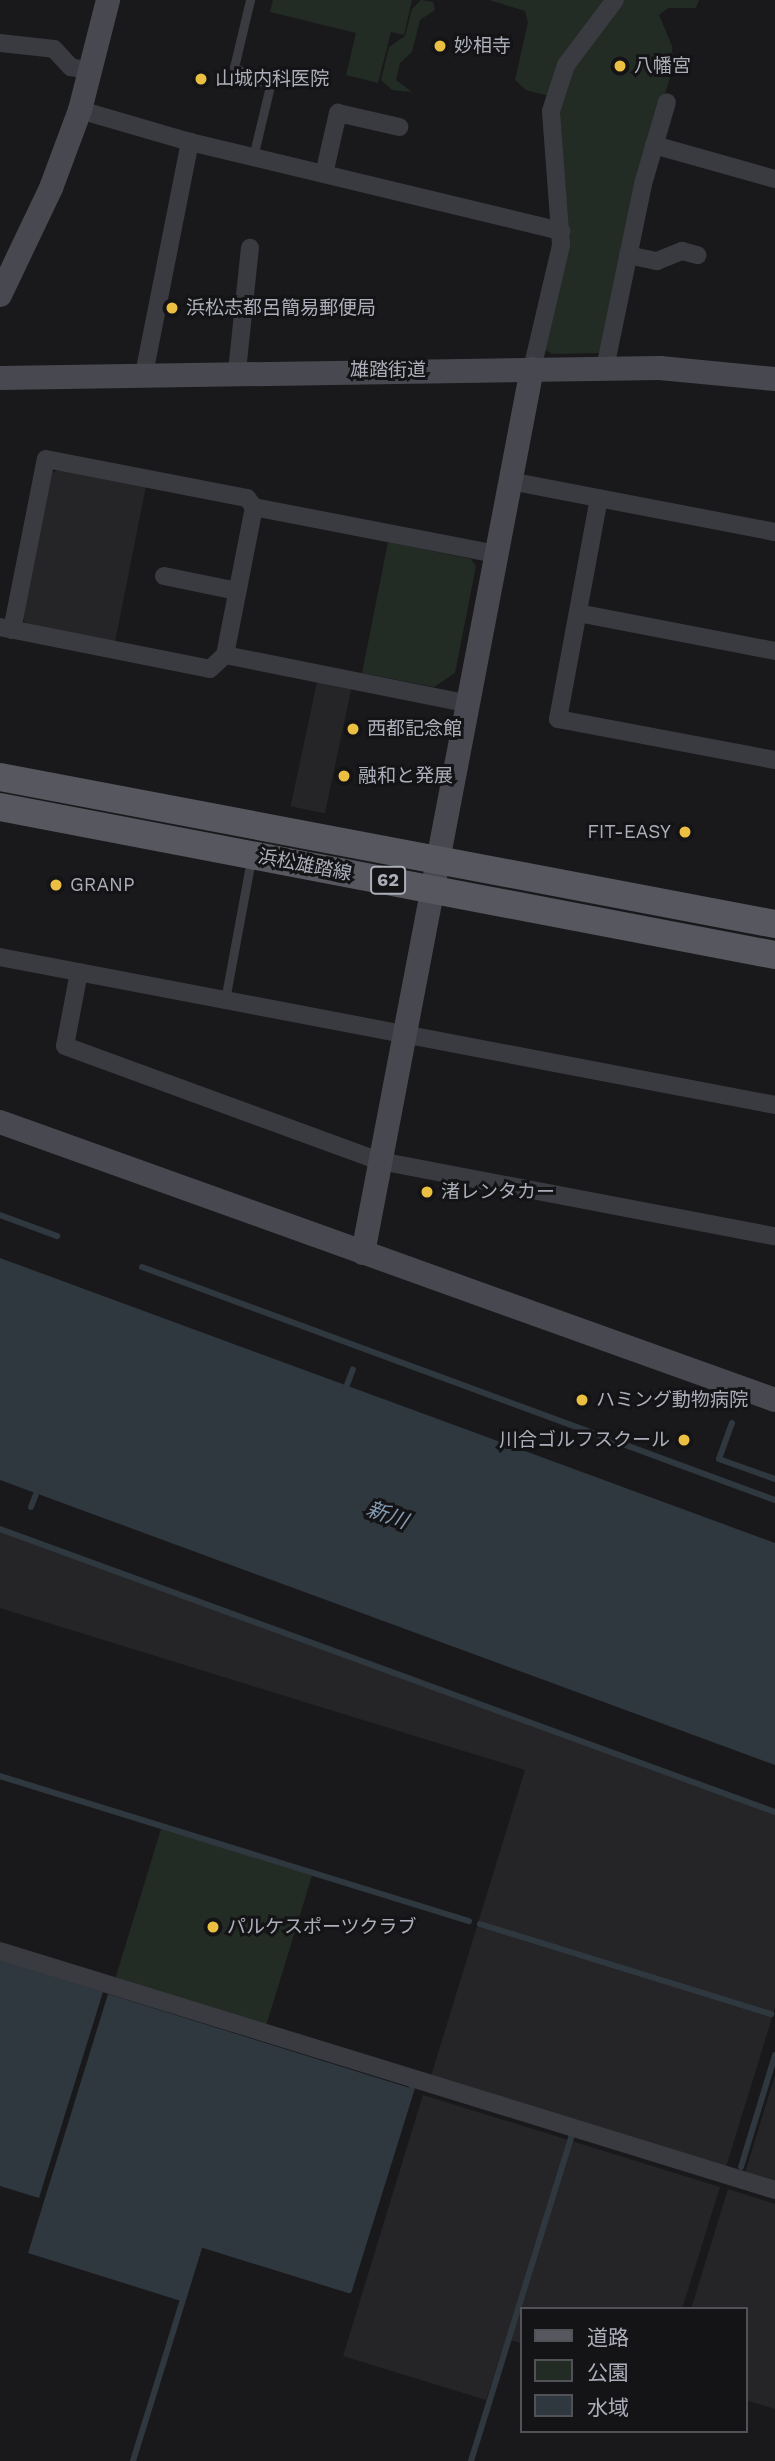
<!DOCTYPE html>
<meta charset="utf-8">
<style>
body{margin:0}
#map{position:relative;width:775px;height:2461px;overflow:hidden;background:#19191b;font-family:"Work Sans","Noto Sans JP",sans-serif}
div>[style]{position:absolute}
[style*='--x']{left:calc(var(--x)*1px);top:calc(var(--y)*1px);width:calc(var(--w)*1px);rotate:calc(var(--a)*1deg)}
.built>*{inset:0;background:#252528;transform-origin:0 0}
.green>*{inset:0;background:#232b25;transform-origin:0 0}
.water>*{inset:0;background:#2f373f}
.stream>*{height:6px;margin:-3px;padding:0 3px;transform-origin:3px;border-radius:3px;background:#2f373f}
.lane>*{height:9px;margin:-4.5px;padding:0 4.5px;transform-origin:4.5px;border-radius:4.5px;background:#3a3b40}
.street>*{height:18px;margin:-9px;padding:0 9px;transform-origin:9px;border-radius:9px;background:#3a3b40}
.secondary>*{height:24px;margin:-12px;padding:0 12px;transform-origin:12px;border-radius:12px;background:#484950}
.primary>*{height:28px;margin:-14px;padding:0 14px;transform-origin:14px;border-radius:14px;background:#56575f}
.dots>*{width:19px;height:19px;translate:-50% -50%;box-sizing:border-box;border:4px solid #141416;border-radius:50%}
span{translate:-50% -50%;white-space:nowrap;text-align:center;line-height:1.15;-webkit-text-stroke:6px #141416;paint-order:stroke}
.shield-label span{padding:2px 5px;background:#141416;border:2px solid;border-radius:5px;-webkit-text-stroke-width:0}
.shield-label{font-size:18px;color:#acafba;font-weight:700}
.poi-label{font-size:19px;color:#acafba}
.left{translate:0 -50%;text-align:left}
.right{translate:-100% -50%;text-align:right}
.street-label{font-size:19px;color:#acafba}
.water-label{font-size:21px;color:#859ab3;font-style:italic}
.legend{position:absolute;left:520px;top:2307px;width:228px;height:126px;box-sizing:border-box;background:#141416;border:2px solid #515258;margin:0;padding:9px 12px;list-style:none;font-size:21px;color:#acafba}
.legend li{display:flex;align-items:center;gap:14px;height:35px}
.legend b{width:35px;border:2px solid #515258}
</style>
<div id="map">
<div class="built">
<div style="clip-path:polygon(60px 469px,146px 486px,115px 642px,27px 625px,23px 619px,52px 473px)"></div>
<div style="left:317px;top:682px;width:35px;height:127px;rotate:12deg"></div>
<div style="clip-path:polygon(0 1530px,775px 1814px,775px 2008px,726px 2167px,431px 2076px,525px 1770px,0 1608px)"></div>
<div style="clip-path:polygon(775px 2075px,775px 2182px,745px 2173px)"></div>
<div style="clip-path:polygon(423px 2095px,720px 2187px,682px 2309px,521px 2309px,521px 2343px,506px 2339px,486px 2400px,343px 2356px)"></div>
<div style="clip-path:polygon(728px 2189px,775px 2204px,775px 2409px,745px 2400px,745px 2309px,691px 2309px)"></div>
</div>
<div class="green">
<div style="clip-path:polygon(273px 0,412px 0,404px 35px,391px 32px,378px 83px,346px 75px,356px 33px,270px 12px)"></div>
<div style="clip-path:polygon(421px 0,433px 2px,435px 10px,420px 20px,412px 52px,400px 63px,396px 80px,412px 92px,392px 90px,381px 80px,389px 47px,405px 36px,412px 9px)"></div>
<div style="clip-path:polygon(489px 0,699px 0,696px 8px,668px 8px,659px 15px,672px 46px,673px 67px,639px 183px,603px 349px,599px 353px,552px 354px,543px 348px,563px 259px,549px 96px,526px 90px,515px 80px,528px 22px,525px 11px)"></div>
<div style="clip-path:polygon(388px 542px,471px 559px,476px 566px,455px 673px,434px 687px,362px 673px)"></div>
<div style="left:161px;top:1829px;width:158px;height:156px;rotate:17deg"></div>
</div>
<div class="water">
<div style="clip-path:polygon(0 1258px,775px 1543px,775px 1765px,0 1480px)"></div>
<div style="clip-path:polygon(0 1960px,103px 1992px,39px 2198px,0 2186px)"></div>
<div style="clip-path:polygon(108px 1994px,410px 2088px,349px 2288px,199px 2242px,181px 2301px,28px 2253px)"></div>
</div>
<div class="stream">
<div style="--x:0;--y:1215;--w:61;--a:20.2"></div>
<div style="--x:142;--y:1267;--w:675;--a:20.21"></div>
<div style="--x:345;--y:1390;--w:22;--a:-69"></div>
<div style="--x:732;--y:1423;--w:38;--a:110"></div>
<div style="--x:719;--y:1459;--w:59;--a:19.7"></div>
<div style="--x:31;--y:1507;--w:22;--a:-69"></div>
<div style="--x:0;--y:1529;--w:825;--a:20.06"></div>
<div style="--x:0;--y:1776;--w:491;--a:17.2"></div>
<div style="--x:480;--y:1924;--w:305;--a:17.2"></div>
<div style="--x:741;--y:2167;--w:117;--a:-73.1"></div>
<div style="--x:133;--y:2461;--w:227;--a:-72.8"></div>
<div style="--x:200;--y:2244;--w:156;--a:17.2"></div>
<div style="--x:349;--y:2290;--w:215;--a:-72.7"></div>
<div style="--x:471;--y:2461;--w:341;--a:-72.8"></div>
</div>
<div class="lane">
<div style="--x:250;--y:0;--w:69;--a:103.4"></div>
<div style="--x:234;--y:67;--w:41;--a:27.8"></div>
<div style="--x:270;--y:86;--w:73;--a:103.5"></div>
<div style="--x:225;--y:1000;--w:142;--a:-79.5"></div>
</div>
<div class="street">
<div style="--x:0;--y:43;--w:54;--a:6.3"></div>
<div style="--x:54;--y:49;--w:25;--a:47"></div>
<div style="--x:71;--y:67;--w:19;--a:12"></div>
<div style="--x:80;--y:110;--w:115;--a:16.2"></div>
<div style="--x:190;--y:142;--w:382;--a:13.5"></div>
<div style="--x:654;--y:145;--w:126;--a:15.7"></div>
<div style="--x:324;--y:174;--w:63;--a:-77.1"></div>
<div style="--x:338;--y:113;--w:63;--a:12.9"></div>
<div style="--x:628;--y:255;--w:30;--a:12"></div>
<div style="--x:657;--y:261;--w:27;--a:-22"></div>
<div style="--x:682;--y:251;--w:16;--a:15"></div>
<div style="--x:605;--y:368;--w:188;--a:-78.3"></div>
<div style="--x:643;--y:184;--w:85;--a:-73.7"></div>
<div style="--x:532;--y:369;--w:127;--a:-76.8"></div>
<div style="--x:561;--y:245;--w:134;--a:-94.3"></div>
<div style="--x:551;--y:111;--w:48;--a:-71.9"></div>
<div style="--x:566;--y:65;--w:81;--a:-53"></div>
<div style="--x:237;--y:371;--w:124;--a:-84"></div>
<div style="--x:144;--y:374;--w:237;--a:-78.8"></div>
<div style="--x:510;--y:481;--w:270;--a:10.9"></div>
<div style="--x:599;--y:498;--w:225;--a:100.5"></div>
<div style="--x:558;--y:719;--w:221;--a:10.7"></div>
<div style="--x:164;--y:576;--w:75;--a:11.6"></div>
<div style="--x:578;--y:613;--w:201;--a:10.9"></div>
<div style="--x:0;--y:627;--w:214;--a:11.3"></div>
<div style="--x:210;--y:669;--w:21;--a:-43"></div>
<div style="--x:225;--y:655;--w:151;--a:-78.9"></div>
<div style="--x:254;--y:507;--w:246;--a:11"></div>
<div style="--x:12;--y:630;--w:174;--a:-78.8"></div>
<div style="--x:46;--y:459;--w:205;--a:11"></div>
<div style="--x:247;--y:498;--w:11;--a:52"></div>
<div style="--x:225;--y:655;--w:246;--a:11.3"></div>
<div style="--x:0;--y:957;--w:789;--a:10.81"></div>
<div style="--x:79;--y:972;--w:75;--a:100.7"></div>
<div style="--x:65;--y:1046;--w:335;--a:20.1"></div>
<div style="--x:380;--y:1161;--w:402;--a:10.8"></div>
<div style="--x:0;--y:1951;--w:811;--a:17.14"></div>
</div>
<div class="secondary">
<div style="--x:0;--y:295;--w:119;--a:-64.5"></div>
<div style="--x:51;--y:188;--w:83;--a:-69.6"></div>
<div style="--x:80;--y:110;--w:114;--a:-75.7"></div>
<div style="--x:0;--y:378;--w:660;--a:-0.87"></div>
<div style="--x:660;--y:368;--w:116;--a:5.5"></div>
<div style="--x:0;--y:1122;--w:823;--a:19.73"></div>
<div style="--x:363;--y:1253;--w:900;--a:-79.18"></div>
</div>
<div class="primary">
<div style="--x:0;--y:777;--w:789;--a:10.74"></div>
<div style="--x:0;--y:807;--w:789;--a:10.81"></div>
</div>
<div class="dots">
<div style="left:440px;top:46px;background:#ebbf41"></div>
<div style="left:620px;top:66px;background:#ebbf41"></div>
<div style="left:201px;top:79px;background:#ebbf41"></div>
<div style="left:172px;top:308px;background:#ebbf41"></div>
<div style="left:353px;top:729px;background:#ebbf41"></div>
<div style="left:344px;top:776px;background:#ebbf41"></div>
<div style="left:685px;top:832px;background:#ebbf41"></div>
<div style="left:56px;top:885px;background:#ebbf41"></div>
<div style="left:427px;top:1192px;background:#ebbf41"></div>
<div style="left:582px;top:1400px;background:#ebbf41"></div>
<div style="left:684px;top:1440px;background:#ebbf41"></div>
<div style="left:213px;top:1927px;background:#ebbf41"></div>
</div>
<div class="shield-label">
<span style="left:388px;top:880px">62</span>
</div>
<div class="poi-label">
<span class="left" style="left:454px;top:46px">妙相寺</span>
<span class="left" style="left:634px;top:66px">八幡宮</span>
<span class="left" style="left:215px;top:79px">山城内科医院</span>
<span class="left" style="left:186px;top:308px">浜松志都呂簡易郵便局</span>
<span class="left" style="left:367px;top:729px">西都記念館</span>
<span class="left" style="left:358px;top:776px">融和と発展</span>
<span class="right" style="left:671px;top:832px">FIT-EASY</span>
<span class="left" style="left:70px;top:885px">GRANP</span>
<span class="left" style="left:441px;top:1192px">渚レンタカー</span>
<span class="left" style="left:596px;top:1400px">ハミング動物病院</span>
<span class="right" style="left:670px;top:1440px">川合ゴルフスクール</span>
<span class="left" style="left:227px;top:1927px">パルケスポーツクラブ</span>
</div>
<div class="street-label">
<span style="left:388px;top:370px">雄踏街道</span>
<span style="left:305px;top:865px;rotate:11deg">浜松雄踏線</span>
</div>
<div class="water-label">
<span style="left:387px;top:1515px;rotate:20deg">新川</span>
</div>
<ul class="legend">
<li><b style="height:9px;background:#56575f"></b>道路</li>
<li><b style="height:19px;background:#232b25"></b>公園</li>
<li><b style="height:19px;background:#2f373f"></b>水域</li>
</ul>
</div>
